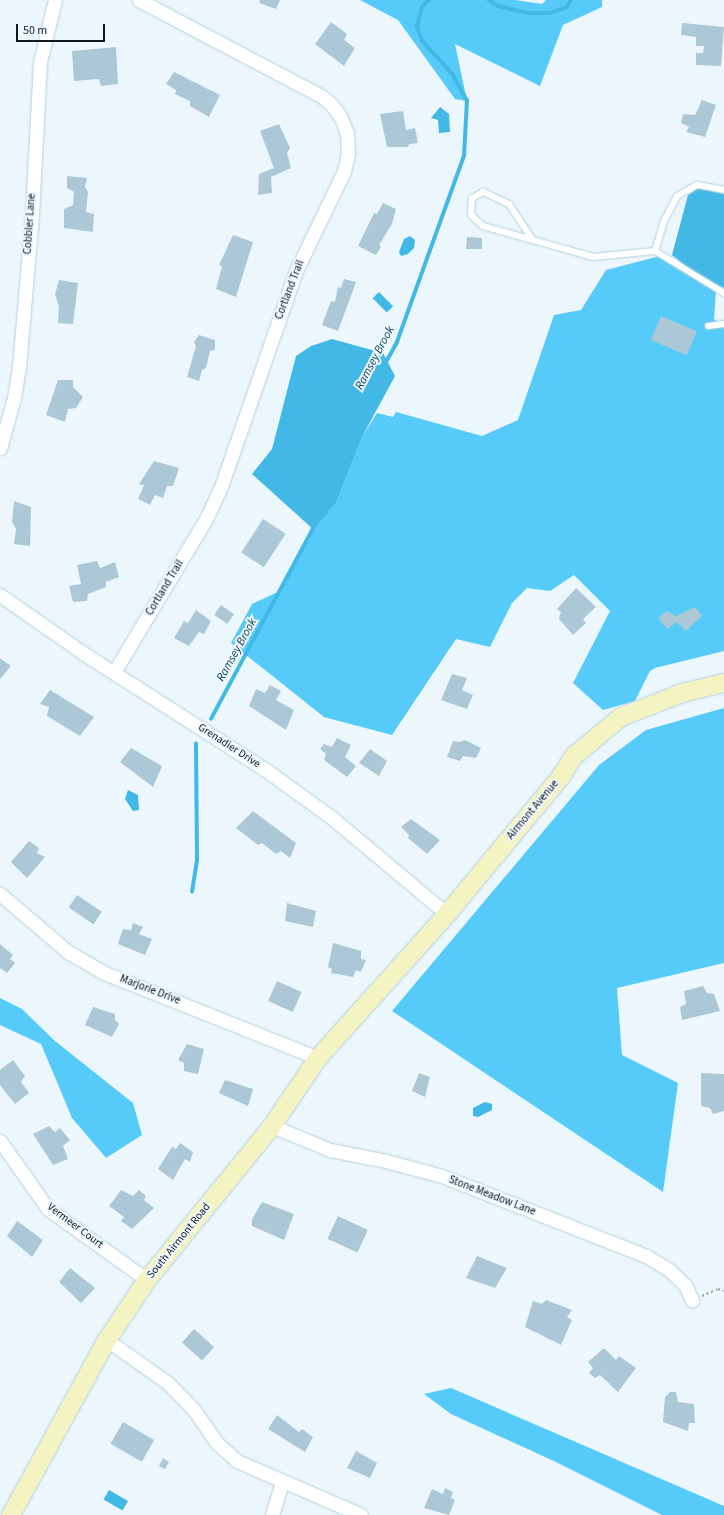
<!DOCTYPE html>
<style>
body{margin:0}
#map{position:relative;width:724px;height:1515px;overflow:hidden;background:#ecf7fd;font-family:"Source Sans 3",sans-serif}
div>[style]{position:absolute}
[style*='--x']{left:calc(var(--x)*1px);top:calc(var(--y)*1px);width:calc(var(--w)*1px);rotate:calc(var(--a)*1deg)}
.forest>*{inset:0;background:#56caf9}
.water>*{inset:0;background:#41b8e6;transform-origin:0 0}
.stream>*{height:3.5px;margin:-1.75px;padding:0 1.75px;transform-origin:1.75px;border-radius:1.75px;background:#41b8e6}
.building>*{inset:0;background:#acc8d6;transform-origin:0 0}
.path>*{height:2px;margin-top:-1px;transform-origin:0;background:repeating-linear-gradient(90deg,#9ba6ac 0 2px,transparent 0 5px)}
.roads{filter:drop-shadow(0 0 1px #b4d1de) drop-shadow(0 0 1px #b4d1de)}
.lane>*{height:6px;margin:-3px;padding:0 3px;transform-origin:3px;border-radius:3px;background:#fff}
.street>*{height:13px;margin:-6.5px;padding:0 6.5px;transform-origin:6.5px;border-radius:6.5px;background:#fff}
.secondary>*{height:18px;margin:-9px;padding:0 9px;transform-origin:9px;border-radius:9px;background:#f4f3c2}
span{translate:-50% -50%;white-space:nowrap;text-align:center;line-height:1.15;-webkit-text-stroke:4px #ecf7fd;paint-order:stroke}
.street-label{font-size:11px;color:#0f191e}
.water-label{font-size:12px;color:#0a3e51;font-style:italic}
.scale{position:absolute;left:16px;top:24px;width:89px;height:18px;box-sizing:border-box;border:2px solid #0f191e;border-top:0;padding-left:5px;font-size:12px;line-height:14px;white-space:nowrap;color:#0f191e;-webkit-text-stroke:3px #ecf7fd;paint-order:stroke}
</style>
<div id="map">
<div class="forest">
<div style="clip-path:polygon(360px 0,515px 0,542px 4px,546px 0,602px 0,602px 7px,563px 25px,540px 86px,455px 44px,467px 101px,455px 99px,398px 20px)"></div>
<div style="clip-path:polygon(660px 256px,716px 290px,714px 319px,724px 328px,724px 651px,655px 668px,650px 671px,635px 701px,603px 710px,573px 683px,610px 611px,574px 575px,550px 591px,527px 588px,512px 603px,490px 647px,456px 639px,392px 735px,324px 717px,231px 643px,252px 604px,280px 591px,314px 530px,336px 503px,362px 437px,377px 413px,393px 417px,396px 412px,482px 436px,518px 420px,554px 315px,581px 310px,606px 270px)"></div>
<div style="clip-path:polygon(724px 708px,724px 963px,617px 988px,622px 1055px,678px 1083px,663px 1192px,392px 1011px,599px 765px,646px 730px)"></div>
<div style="clip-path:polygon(0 998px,22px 1009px,55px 1041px,133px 1103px,142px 1135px,106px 1158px,72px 1118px,41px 1044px,0 1025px)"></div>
<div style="clip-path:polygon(451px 1388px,724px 1506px,724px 1515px,662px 1515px,558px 1463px,451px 1414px,424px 1394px)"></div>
</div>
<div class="water">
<div style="clip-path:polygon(440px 107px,449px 114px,450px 132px,439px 133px,438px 120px,431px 118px)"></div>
<div style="clip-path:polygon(699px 188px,724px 194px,724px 288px,704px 280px,672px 255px,688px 195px)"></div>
<div style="clip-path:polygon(410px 236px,415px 240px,414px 248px,408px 254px,401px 256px,399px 252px,404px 239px)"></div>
<div style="left:379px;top:292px;width:20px;height:9px;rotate:45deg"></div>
<div style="clip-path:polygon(332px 339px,383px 353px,395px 376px,362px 437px,336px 503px,314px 530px,252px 474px,272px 449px,296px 356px,311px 346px)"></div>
<div style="clip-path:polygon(128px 790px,138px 795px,139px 810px,133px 811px,125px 799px)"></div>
<div style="clip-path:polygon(485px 1102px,492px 1104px,492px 1110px,478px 1117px,473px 1116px,473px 1108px)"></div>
<div style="left:109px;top:1490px;width:22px;height:11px;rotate:30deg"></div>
</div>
<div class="stream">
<div style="--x:489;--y:0;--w:11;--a:34"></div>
<div style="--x:498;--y:6;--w:32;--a:13"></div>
<div style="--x:529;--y:13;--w:21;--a:0"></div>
<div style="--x:550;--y:13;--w:18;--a:-19"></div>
<div style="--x:567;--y:7;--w:8;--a:-60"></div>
<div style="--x:385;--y:364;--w:25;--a:-61"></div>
<div style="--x:397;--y:342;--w:198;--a:-70.2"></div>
<div style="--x:464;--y:156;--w:55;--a:-86.9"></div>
<div style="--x:467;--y:101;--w:31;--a:-119"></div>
<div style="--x:452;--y:74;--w:45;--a:-132.3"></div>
<div style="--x:422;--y:41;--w:15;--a:-110"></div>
<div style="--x:417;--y:27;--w:21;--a:-76"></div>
<div style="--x:422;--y:7;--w:10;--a:-45"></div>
<div style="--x:211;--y:719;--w:218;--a:-61.8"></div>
<div style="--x:192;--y:892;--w:32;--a:-81"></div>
<div style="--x:197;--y:860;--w:116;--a:-90.5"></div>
</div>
<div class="building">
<div style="clip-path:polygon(260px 0,280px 0,276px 9px,259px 3px)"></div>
<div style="clip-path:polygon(331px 22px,347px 34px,344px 40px,355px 48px,344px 66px,315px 44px)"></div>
<div style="clip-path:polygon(682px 23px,724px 27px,721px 66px,696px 65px,696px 53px,703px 53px,704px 46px,696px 46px,696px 37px,681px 35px)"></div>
<div style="clip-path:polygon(116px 47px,118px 84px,101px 86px,99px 79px,74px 81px,72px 51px)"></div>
<div style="clip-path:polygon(174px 72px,220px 95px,209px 117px,190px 106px,190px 101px,175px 94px,176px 90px,166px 84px)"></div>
<div style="clip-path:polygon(702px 100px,716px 105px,705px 137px,686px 132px,689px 127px,681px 123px,683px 114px,695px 115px)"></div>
<div style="clip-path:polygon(403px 111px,406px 130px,415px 128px,418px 143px,409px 144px,408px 147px,387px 147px,380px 114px)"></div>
<div style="clip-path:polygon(279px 124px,290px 148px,287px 153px,291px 168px,271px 177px,272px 193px,258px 195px,259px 174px,274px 168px,260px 131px)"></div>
<div style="clip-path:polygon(67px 176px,87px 178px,85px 187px,88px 192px,86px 212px,94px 214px,93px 232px,64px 228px,64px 209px,73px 205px,74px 192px,67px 188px)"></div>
<div style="clip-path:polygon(383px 203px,396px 209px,392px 224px,379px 245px,381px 247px,376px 255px,358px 246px,374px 213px,377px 214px)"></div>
<div style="clip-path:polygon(233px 235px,253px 242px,236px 297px,216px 289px,222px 266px,219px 265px)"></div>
<div style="clip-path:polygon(467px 237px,482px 238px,482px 249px,466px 249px)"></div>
<div style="clip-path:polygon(344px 279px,356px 282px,338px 331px,322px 325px,331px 301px,335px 302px,338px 287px,341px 288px)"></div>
<div style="clip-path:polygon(59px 280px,78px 283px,73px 324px,58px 323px,59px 307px,55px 294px)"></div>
<div style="left:661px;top:316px;width:39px;height:26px;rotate:23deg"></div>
<div style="clip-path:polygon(199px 335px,215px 340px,215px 350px,210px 351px,206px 368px,202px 370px,199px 381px,187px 377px,196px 346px,194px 342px)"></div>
<div style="clip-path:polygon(58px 380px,73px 380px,73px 387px,83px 397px,76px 408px,68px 409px,65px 422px,46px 415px)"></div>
<div style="clip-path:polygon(154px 461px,179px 468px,173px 486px,167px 486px,163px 498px,155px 495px,150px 505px,138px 499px,144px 485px,139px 484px)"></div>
<div style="clip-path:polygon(14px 501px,31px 507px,30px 546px,14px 544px,16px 529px,12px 522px)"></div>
<div style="left:263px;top:519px;width:27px;height:40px;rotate:33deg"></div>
<div style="clip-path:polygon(97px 561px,100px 568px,115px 562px,119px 577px,106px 582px,106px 587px,88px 594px,87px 601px,73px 602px,69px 586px,81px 584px,77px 565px)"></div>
<div style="clip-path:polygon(576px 588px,596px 607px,583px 619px,586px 623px,573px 635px,559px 619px,561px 612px,557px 609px)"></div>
<div style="left:221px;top:605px;width:16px;height:12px;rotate:35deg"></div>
<div style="clip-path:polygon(695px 607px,702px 616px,686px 631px,677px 622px,667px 629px,658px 618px,667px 611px,676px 616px)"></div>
<div style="clip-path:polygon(196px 610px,211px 621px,204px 634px,199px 632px,189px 646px,174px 638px,184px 621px,188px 623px)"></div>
<div style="clip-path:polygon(0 658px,11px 666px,0 679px)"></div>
<div style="clip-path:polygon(452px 674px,467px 678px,462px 690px,473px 695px,467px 709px,441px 700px)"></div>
<div style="clip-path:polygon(270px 685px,281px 691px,276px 700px,294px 710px,286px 730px,249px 706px,256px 689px,265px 693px)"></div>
<div style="clip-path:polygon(50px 690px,94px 717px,80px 736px,47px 716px,49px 707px,40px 704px)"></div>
<div style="clip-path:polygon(337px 738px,351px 745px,345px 757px,356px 766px,347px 777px,324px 760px,326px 754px,320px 749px,324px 744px,332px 747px)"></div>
<div style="clip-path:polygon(465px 740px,481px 748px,476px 758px,463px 756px,460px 761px,447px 757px,453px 741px,460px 742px)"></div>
<div style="clip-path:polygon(131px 748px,162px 766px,153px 787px,120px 762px)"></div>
<div style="clip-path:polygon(370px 749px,387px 761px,379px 776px,359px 763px)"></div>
<div style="clip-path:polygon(253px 811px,296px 843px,290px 858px,281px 851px,276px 854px,262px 843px,258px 845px,236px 828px)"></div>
<div style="clip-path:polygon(411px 819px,440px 840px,427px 854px,408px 838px,409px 835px,401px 827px)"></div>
<div style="clip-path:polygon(29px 841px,39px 848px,37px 853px,45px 857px,27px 878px,11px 862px)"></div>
<div style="left:77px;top:895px;width:30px;height:15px;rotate:34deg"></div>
<div style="clip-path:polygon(287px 903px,316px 911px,313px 927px,285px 921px)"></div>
<div style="clip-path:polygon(133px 923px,143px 927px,139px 934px,152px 939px,145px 955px,118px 944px,123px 929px,131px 930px)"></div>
<div style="clip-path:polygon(333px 943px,361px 951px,361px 959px,366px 960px,361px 972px,356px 970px,353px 977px,331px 973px,332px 969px,328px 967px)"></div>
<div style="clip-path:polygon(0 944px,13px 955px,10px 959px,15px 963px,7px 973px,0 968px)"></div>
<div style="left:277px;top:981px;width:27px;height:22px;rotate:24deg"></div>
<div style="clip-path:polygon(703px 986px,707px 993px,714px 994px,720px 1011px,682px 1020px,680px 1007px,686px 1004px,684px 991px)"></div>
<div style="clip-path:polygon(93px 1007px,115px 1014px,115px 1020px,119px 1024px,112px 1037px,85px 1025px)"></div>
<div style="clip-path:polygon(187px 1044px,204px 1049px,198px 1074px,184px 1071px,184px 1063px,178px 1060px)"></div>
<div style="clip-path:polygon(13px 1060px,25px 1076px,21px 1082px,29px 1093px,15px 1104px,0 1085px,0 1070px)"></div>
<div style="clip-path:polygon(419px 1073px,430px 1077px,425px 1097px,412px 1091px)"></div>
<div style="clip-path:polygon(701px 1073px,724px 1074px,724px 1111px,713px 1114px,710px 1108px,701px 1106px)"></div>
<div style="clip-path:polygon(225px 1080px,253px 1089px,248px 1106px,219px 1093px)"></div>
<div style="clip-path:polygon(49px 1126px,55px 1132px,60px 1128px,70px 1140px,63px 1146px,68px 1159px,53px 1165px,33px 1134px)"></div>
<div style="clip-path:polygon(180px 1143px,193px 1152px,190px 1162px,185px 1159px,173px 1180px,158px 1169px,172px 1147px,176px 1149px)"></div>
<div style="clip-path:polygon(121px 1190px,133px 1196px,139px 1190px,146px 1196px,144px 1200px,154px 1208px,132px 1229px,121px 1221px,124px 1217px,109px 1206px)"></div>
<div style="clip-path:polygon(262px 1202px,294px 1214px,284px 1240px,252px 1226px,252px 1219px)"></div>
<div style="left:338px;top:1216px;width:33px;height:25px;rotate:25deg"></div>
<div style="clip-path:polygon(17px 1221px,43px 1240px,32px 1257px,7px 1236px)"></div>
<div style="clip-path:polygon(477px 1256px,507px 1268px,495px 1288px,466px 1278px)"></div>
<div style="clip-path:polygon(70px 1268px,95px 1288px,81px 1303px,59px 1282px)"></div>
<div style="clip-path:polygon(546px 1300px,572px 1310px,567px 1317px,572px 1320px,561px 1345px,525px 1327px,533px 1301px,542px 1304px)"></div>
<div style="left:194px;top:1329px;width:27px;height:18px;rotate:42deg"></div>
<div style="clip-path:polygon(604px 1348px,616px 1360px,619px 1356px,636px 1368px,618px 1392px,600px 1375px,595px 1378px,589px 1373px,593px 1368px,588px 1362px)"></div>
<div style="clip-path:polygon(670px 1392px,676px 1392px,678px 1402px,694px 1404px,695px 1423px,689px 1423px,688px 1431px,663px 1422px,665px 1397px)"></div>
<div style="clip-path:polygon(277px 1415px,299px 1432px,302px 1429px,313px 1437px,305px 1452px,268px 1429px)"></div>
<div style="left:123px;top:1422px;width:36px;height:25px;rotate:30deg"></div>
<div style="clip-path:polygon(356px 1451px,377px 1463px,370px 1478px,347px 1468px)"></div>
<div style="clip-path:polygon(163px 1458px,169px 1462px,165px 1469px,159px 1466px)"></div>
<div style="clip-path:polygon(445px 1488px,453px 1492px,451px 1498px,455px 1500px,449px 1515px,424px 1508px,432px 1489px,443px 1494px)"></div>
</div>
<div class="path">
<div style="--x:702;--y:1296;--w:17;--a:-24"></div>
<div style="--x:718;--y:1289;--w:6;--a:18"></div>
</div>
<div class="roads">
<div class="lane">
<div style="--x:532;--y:239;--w:42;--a:-123.3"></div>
<div style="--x:509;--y:204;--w:29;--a:-155"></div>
<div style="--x:483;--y:192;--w:13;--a:151"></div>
<div style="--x:472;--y:198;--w:17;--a:93"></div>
<div style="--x:471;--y:215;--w:16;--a:43"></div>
<div style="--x:483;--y:226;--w:114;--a:15.7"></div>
<div style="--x:593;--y:257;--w:62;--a:-5.5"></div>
<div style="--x:655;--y:251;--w:81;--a:31.3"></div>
<div style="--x:655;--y:251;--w:34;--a:-73"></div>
<div style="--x:665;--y:219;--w:26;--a:-62"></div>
<div style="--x:677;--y:196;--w:23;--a:-29"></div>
<div style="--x:697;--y:185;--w:27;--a:10"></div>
<div style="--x:708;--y:326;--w:16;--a:-7"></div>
</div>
<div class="street">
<div style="--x:0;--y:448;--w:52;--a:-74.4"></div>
<div style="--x:14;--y:398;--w:31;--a:-81"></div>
<div style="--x:19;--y:367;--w:154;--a:-85.1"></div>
<div style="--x:32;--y:214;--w:152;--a:-87"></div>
<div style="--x:40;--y:62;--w:64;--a:-76.4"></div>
<div style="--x:0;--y:595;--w:101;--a:34.9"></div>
<div style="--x:83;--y:653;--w:217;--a:32.6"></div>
<div style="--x:266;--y:770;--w:82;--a:36"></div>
<div style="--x:332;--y:818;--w:150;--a:39.9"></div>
<div style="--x:114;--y:672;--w:179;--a:-59"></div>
<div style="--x:206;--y:519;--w:35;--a:-65"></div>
<div style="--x:221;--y:487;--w:226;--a:-70.9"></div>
<div style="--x:295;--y:273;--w:113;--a:-64.3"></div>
<div style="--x:344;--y:171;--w:18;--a:-77"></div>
<div style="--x:348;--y:153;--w:20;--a:-93"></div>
<div style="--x:347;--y:133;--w:18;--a:-112"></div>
<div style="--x:340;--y:116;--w:15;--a:-127"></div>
<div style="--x:331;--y:104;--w:13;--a:-141"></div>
<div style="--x:321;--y:96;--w:206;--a:-152.2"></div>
<div style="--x:0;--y:894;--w:89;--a:40.5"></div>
<div style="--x:68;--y:952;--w:39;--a:30"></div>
<div style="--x:102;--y:972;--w:232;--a:21.7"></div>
<div style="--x:272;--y:1126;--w:63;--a:22.5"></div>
<div style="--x:330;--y:1150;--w:53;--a:10.9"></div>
<div style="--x:382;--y:1160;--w:62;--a:14.9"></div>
<div style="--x:442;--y:1176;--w:219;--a:21.4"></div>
<div style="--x:646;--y:1256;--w:27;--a:31"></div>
<div style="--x:669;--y:1270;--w:22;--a:43"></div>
<div style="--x:685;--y:1285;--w:17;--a:65"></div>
<div style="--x:0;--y:1141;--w:83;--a:54.8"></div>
<div style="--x:48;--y:1209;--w:122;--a:35.6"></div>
<div style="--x:107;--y:1340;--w:75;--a:35.2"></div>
<div style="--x:168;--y:1383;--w:37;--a:46"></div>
<div style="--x:194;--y:1410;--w:40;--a:55.1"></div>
<div style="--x:217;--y:1443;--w:27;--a:42"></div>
<div style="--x:237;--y:1461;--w:135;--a:23.5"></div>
<div style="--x:272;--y:1515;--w:34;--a:-73"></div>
</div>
<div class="secondary">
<div style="--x:11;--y:1515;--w:200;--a:-61.3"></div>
<div style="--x:107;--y:1340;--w:72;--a:-56.3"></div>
<div style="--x:147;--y:1280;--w:198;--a:-50.9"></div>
<div style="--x:272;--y:1126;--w:82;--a:-55.9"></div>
<div style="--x:318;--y:1058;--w:193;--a:-48.1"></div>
<div style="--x:447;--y:914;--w:177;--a:-50.3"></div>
<div style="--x:560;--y:778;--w:26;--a:-58"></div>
<div style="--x:574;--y:756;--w:61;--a:-39.7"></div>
<div style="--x:621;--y:717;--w:66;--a:-21.5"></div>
<div style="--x:682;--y:693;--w:43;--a:-13.4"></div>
</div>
</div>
<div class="street-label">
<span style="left:30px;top:224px;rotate:-86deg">Cobbler Lane</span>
<span style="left:290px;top:290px;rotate:-69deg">Cortland Trail</span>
<span style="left:165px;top:588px;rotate:-59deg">Cortland Trail</span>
<span style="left:229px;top:746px;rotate:33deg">Grenadier Drive</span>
<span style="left:533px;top:810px;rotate:-50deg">Airmont Avenue</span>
<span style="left:150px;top:990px;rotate:21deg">Marjorie Drive</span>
<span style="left:492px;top:1196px;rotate:21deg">Stone Meadow Lane</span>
<span style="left:75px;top:1226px;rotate:37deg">Vermeer Court</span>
<span style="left:179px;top:1241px;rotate:-51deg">South Airmont Road</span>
</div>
<div class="water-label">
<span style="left:375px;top:358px;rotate:-62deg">Ramsey Brook</span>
<span style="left:237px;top:650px;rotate:-61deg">Ramsey Brook</span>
</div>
<div class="scale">50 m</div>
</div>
